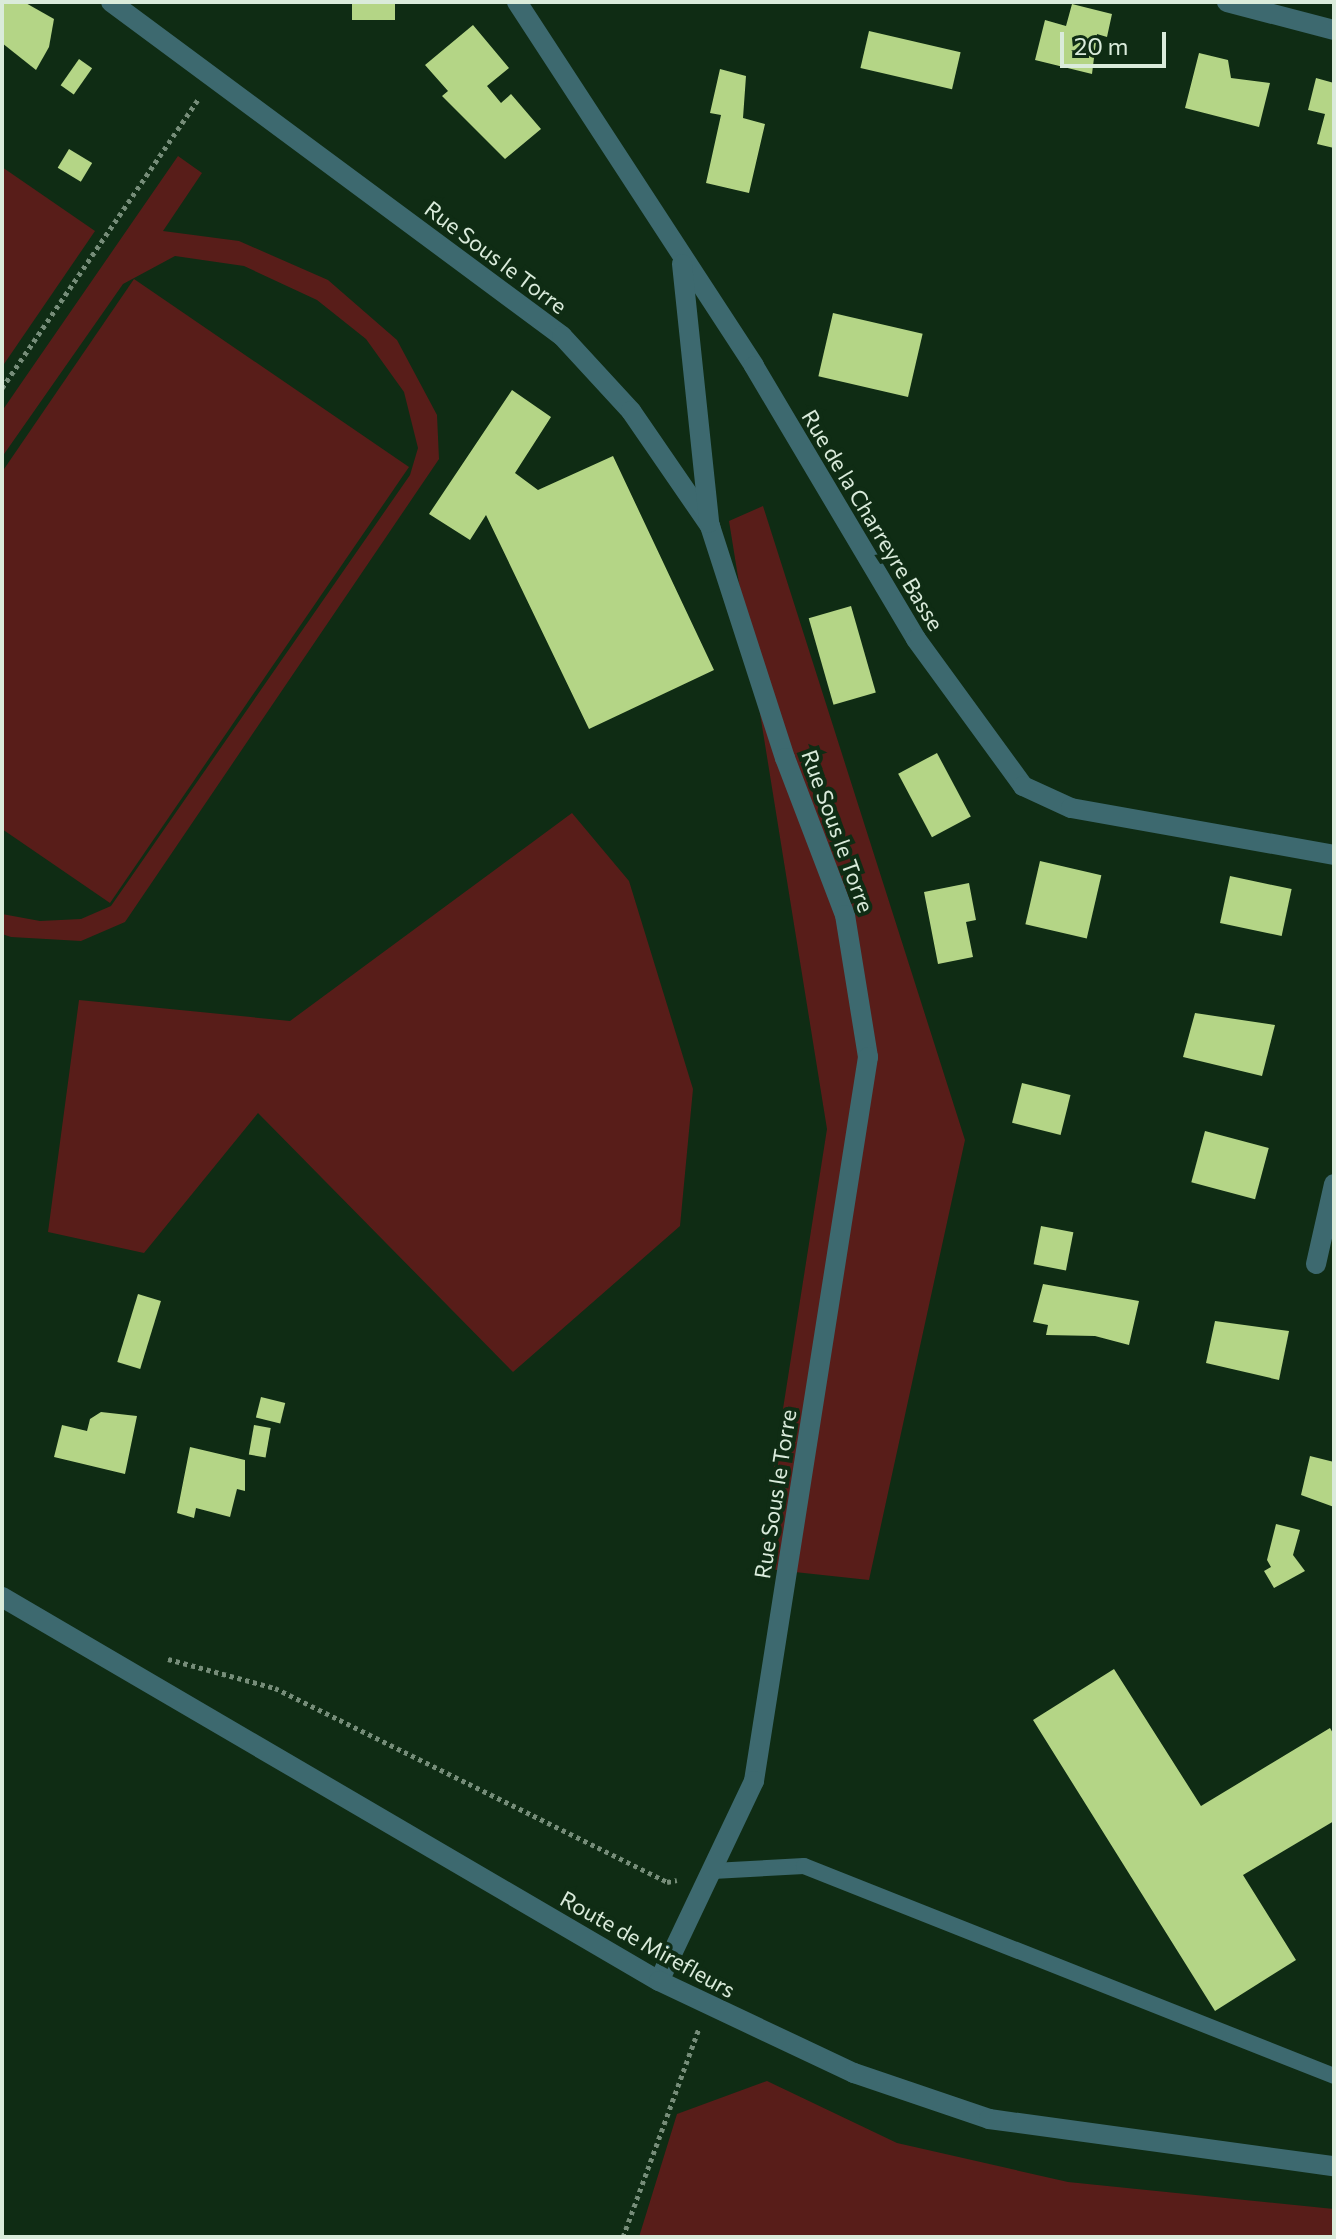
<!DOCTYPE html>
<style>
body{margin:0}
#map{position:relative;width:1336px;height:2239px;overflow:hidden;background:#0f2c14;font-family:Commissioner,sans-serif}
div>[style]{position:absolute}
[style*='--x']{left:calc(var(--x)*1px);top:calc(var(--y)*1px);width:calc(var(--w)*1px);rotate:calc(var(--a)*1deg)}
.green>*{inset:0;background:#581d19}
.building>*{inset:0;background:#b4d586;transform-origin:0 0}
.path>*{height:5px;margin-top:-2.5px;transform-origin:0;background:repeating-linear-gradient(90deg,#768d79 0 4px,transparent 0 8px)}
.service>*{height:16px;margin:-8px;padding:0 8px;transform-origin:8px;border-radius:8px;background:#3d696f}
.minor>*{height:20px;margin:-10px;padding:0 10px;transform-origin:10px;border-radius:10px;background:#3d696f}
.tertiary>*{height:20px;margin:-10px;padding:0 10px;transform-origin:10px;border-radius:10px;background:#3d696f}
span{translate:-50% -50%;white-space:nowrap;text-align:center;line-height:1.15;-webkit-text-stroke:8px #0f2c14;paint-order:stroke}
.street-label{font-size:22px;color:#daebdb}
.frame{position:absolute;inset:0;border:4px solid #daebdb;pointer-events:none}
.scale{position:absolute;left:1060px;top:32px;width:106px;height:36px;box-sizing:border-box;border:4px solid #daebdb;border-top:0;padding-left:10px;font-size:24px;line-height:28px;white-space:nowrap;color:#daebdb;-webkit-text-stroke:6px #0f2c14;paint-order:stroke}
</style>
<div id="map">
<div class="green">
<div style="clip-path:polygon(178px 156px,202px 173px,163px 231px,239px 241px,328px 280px,397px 340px,437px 415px,439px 459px,125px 922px,81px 941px,11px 937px,2px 934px,2px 914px,40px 921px,81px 919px,111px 906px,410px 475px,418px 448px,404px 392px,366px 339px,317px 300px,244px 266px,175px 256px,123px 284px,2px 457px,2px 411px)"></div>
<div style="clip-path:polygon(2px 167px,95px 231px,2px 367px)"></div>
<div style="clip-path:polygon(134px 279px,409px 467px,110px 903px,2px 829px,2px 472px)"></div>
<div style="clip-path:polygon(763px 506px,965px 1140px,869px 1580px,758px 1568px,827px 1129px,729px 521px)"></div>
<div style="clip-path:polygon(572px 813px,629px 881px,693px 1089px,680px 1226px,513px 1372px,258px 1113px,144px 1253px,48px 1232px,79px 1000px,290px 1021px)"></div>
<div style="clip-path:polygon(767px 2081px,897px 2143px,1068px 2182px,1334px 2209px,1334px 2237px,639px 2237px,677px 2114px)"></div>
</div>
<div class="building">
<div style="clip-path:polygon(2px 2px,24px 2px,54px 19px,49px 47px,36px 70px,2px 43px)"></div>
<div style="left:352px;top:2px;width:43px;height:18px"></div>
<div style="clip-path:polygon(1072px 4px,1112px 14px,1107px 37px,1097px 34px,1092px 74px,1035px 60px,1045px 20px,1066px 26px)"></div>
<div style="clip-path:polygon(473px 25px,509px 68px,487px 86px,501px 103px,511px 94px,541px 129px,505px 159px,442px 96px,448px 91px,425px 65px)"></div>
<div style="left:869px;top:31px;width:94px;height:38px;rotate:13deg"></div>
<div style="clip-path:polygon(1199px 53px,1228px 60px,1231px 78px,1270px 83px,1259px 127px,1185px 108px)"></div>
<div style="left:79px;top:59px;width:16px;height:32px;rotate:35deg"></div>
<div style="clip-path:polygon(720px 69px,746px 76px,743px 118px,765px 124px,749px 193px,706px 183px,721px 115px,710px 113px)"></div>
<div style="clip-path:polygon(1316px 78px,1334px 83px,1334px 148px,1317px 144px,1325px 114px,1308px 110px)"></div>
<div style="left:69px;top:149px;width:27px;height:22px;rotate:31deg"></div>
<div style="left:833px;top:313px;width:92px;height:65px;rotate:13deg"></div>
<div style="clip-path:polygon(512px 390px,551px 417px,515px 473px,538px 490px,613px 456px,714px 670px,589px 729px,486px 515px,470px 540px,429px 514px)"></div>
<div style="left:851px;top:606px;width:90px;height:44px;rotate:74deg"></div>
<div style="left:937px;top:753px;width:72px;height:44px;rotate:62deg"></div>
<div style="left:1040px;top:861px;width:63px;height:65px;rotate:13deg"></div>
<div style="left:1230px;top:876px;width:63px;height:48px;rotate:12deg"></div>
<div style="clip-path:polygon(969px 883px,976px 920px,966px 922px,973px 957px,938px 964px,924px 892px)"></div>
<div style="clip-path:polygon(1195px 1013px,1275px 1025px,1262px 1076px,1183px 1057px)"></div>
<div style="left:1022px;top:1083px;width:50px;height:41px;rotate:14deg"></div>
<div style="left:1205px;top:1131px;width:66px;height:53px;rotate:15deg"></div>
<div style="left:1041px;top:1226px;width:33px;height:39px;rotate:11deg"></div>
<div style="clip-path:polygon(1043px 1284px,1139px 1301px,1129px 1345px,1095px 1336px,1046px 1335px,1048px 1325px,1033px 1322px)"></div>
<div style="left:138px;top:1294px;width:24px;height:71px;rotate:17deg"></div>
<div style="clip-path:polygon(1215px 1321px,1289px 1331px,1279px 1380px,1206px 1363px)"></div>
<div style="left:261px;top:1397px;width:25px;height:21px;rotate:14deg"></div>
<div style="clip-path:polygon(101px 1412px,137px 1416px,125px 1474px,54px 1457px,62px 1425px,87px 1431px,90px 1419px)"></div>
<div style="left:254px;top:1425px;width:17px;height:30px;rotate:10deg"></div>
<div style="clip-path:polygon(190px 1447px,245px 1460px,245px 1491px,237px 1489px,230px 1517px,196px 1508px,194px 1518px,177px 1513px)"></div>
<div style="clip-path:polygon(1310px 1456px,1334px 1462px,1334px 1507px,1301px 1495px)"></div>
<div style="clip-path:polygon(1276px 1524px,1300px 1530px,1293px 1555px,1305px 1571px,1274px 1588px,1264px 1571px,1271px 1567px,1267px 1560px)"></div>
<div style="clip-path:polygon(1114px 1669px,1201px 1806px,1330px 1728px,1334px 1735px,1334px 1821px,1243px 1875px,1296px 1960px,1215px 2011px,1033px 1720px)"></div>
</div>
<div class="path">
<div style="--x:2;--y:388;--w:351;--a:-55.8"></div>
<div style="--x:168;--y:1659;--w:111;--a:15.2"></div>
<div style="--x:275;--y:1688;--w:437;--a:26.3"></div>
<div style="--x:667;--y:1882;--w:10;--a:-11"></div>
<div style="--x:623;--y:2237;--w:222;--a:-70"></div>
</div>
<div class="service">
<div style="--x:713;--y:1871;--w:91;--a:-3.1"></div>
<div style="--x:804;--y:1866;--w:570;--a:21.61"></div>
</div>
<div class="minor">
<div style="--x:111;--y:2;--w:561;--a:36.52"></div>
<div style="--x:562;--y:336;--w:102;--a:47.4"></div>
<div style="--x:631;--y:411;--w:140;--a:55.5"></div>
<div style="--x:710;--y:526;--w:244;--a:72.1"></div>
<div style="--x:785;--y:758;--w:168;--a:69.1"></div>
<div style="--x:845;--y:915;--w:144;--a:80.8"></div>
<div style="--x:868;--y:1057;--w:733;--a:98.95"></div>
<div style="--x:754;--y:1781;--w:221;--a:115.4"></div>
<div style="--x:517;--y:2;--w:434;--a:56.9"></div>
<div style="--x:754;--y:366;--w:317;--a:59.3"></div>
<div style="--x:916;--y:639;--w:182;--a:53.9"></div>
<div style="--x:1023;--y:786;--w:53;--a:24.6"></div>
<div style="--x:1071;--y:808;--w:267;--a:10.1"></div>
<div style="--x:1227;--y:2;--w:111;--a:14.7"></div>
<div style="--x:682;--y:264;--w:260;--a:84"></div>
<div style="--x:1316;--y:1264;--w:82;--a:-77.3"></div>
</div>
<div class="tertiary">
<div style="--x:2;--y:1597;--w:761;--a:30.31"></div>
<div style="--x:659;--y:1981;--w:216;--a:25.3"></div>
<div style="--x:854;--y:2073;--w:143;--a:18.8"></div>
<div style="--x:989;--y:2119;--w:348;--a:7.8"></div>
</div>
<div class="street-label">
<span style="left:496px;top:257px;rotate:37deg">Rue Sous le Torre</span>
<span style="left:873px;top:520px;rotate:59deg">Rue de la Charreyre Basse</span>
<span style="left:838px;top:831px;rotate:70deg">Rue Sous le Torre</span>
<span style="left:775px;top:1494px;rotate:-81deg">Rue Sous le Torre</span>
<span style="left:648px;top:1944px;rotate:29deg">Route de Mirefleurs</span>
</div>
<div class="frame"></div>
<div class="scale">20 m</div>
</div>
